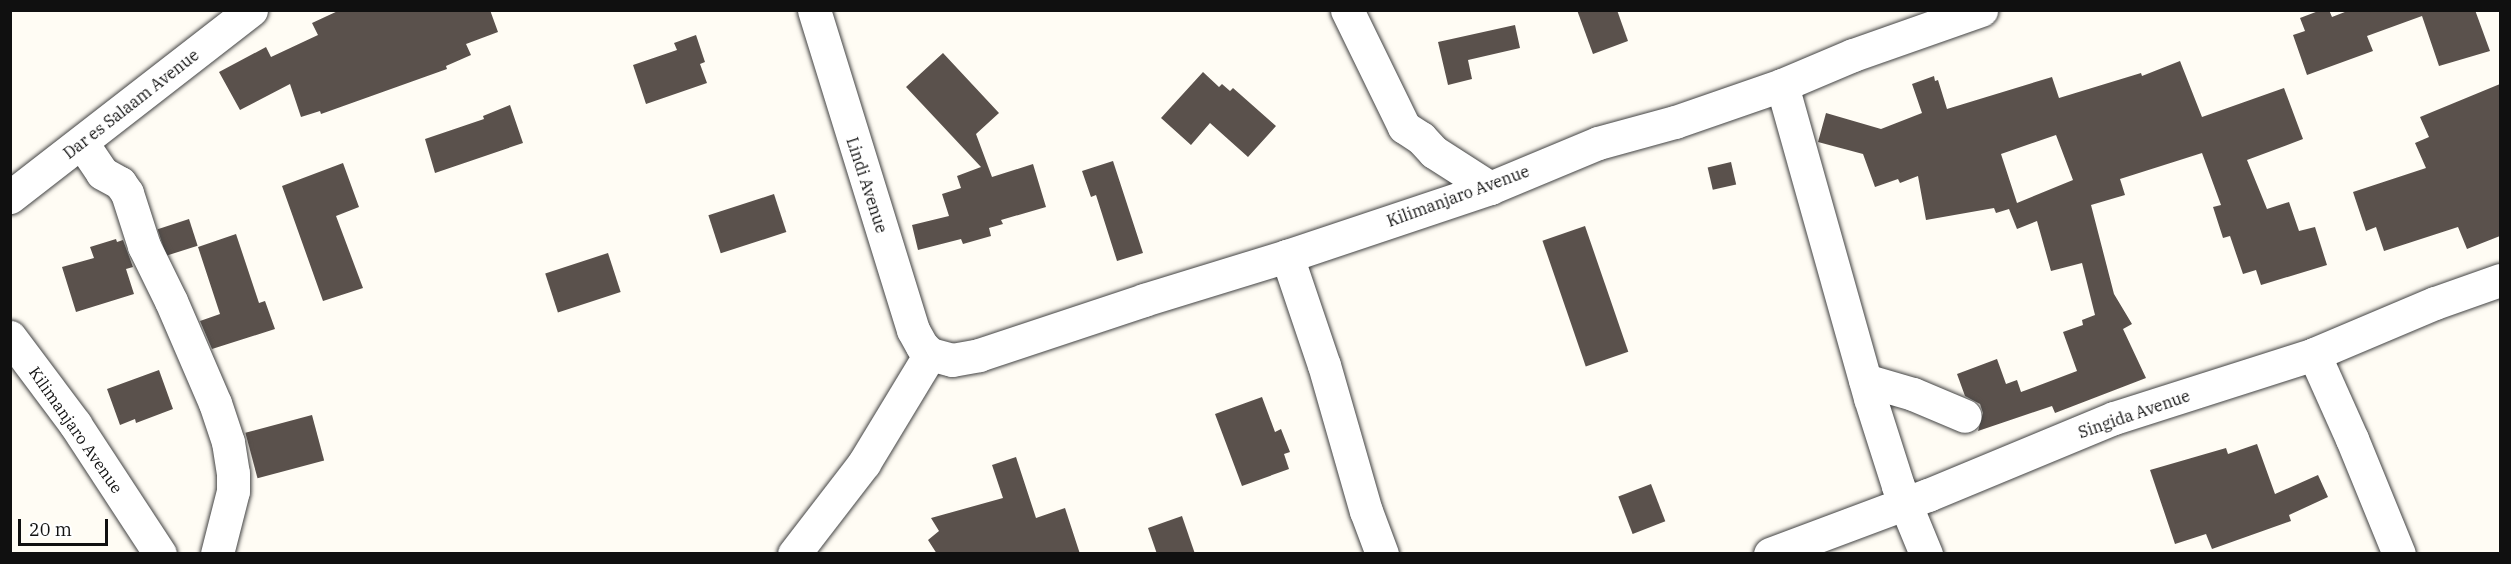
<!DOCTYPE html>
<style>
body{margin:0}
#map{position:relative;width:2511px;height:564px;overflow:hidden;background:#fffcf4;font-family:"IBM Plex Serif",serif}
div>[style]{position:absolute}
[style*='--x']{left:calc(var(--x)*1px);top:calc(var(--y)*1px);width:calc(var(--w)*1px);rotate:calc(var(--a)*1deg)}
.building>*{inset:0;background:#5a514c;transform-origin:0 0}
.roads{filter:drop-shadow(0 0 2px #434343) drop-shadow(0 0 2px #434343)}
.minor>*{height:33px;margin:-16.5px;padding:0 16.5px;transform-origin:16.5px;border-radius:16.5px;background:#fff}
span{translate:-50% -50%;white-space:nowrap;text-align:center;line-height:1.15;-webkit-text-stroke:6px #fff;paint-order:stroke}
.street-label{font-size:16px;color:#101010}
.frame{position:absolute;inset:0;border:12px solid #101010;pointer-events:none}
.scale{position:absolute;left:18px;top:519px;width:90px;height:27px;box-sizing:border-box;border:3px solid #101010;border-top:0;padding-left:8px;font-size:18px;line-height:21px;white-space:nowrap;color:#101010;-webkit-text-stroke:4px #fff;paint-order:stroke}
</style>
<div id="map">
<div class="building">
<div style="clip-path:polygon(340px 10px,490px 10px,498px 32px,466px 44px,471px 55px,446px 66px,447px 69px,321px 114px,320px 111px,301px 117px,290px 84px,240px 110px,219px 72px,266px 47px,271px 57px,318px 35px,312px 23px)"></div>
<div style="clip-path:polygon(1577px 10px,1617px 10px,1628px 41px,1593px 54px)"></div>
<div style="clip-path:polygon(2321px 10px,2329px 10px,2332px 17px,2350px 10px,2475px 10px,2490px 51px,2439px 66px,2422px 16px,2367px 36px,2373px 51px,2307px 75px,2293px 35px,2305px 31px,2300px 18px)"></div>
<div style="clip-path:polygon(1515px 25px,1520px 48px,1468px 60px,1472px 79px,1448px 85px,1438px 42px)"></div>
<div style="clip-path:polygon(696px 35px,705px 62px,700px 64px,707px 83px,646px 104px,633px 65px,677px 50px,674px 43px)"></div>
<div style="clip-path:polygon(943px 53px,999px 113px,976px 134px,992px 177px,1033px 164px,1046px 207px,1001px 220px,1003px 224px,989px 228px,991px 236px,963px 244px,961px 239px,918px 250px,912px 225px,949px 216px,942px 194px,961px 188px,957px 176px,981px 167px,906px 87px)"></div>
<div style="clip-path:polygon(evenodd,2180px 61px,2202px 117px,2284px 88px,2303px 139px,2247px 160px,2267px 209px,2289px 202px,2299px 231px,2315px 227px,2327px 265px,2261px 285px,2256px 270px,2243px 274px,2230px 236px,2223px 238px,2213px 207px,2221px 205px,2202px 153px,2120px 179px,2125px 195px,2091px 205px,2114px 294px,2132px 324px,2123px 329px,2146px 378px,2055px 413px,2052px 406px,1978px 431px,1983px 413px,1980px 404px,1965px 396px,1957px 374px,1997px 359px,2006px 384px,2017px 380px,2021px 392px,2077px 371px,2063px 332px,2083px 325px,2082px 320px,2095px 315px,2082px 263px,2051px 271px,2037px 221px,2017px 229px,2009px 209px,1996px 213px,1994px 208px,1926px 220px,1918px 176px,1900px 183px,1898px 179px,1875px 187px,1863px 154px,1818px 142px,1826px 113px,1881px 129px,1922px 113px,1912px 84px,1934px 76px,1935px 81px,1938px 80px,1947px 109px,2052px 77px,2059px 98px,2141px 73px,2142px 76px,2180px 61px,2056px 135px,2073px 180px,2017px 203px,2001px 154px,2056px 135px)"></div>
<div style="clip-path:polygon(1203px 72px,1219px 87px,1222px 84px,1230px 91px,1233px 88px,1276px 126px,1248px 157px,1210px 123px,1191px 145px,1161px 118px)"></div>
<div style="clip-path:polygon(2500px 84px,2500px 236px,2467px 249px,2458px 227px,2384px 251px,2376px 227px,2366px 231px,2353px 192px,2426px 168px,2415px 143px,2429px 137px,2420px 117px)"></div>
<div style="clip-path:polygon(510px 105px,523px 143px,435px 173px,425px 139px,484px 119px,483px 116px)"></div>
<div style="clip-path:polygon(1113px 161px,1143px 253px,1117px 261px,1096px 195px,1091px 197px,1082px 171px)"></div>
<div style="left:1731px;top:162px;width:23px;height:24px;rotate:77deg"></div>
<div style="clip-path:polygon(343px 163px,359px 207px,336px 216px,363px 288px,323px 301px,282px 186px)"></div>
<div style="left:774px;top:194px;width:40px;height:69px;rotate:72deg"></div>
<div style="left:189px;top:219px;width:28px;height:33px;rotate:72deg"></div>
<div style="left:1585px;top:226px;width:133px;height:45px;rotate:71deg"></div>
<div style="clip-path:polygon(236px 234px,259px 303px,265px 301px,275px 329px,212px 349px,200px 321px,220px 314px,198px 247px)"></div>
<div style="clip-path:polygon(116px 239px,117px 242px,123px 240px,133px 267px,126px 269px,134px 294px,76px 312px,62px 267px,94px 258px,90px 247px)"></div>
<div style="left:608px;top:253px;width:41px;height:66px;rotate:72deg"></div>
<div style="clip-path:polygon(159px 370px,173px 409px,136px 423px,135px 419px,120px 425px,107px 389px)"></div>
<div style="clip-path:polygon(1262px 397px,1275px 432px,1281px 429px,1290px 452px,1284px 454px,1289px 469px,1242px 486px,1215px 414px)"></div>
<div style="left:312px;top:415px;width:47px;height:69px;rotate:75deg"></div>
<div style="clip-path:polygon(2257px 444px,2275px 494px,2318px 475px,2328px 497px,2289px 515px,2291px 521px,2212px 549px,2206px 534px,2175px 544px,2150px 470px,2226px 448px,2228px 454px)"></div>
<div style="clip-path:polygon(1016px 457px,1036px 518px,1065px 508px,1080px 554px,937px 554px,928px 540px,939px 531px,931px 518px,1003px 498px,992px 465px)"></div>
<div style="left:1651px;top:484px;width:40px;height:35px;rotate:69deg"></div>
<div style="clip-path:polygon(1182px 516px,1195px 554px,1157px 554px,1148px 528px)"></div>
</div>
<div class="roads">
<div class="minor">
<div style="--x:814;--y:10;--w:335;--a:72.8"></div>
<div style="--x:913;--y:330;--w:18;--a:61"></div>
<div style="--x:922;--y:346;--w:11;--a:45"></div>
<div style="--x:930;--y:354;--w:23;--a:15"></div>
<div style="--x:952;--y:360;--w:27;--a:-10"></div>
<div style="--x:979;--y:355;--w:174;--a:-18.4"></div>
<div style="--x:1144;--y:300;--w:150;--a:-17.1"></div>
<div style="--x:1287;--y:256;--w:214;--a:-18.5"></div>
<div style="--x:1490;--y:188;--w:117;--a:-22.6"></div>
<div style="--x:1598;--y:143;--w:80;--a:-15.3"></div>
<div style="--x:1675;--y:122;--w:113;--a:-19.1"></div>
<div style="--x:1782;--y:85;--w:77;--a:-22.9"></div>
<div style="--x:1853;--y:55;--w:136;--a:-19.4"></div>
<div style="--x:1347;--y:10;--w:130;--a:64"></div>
<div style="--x:1404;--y:127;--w:20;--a:33"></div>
<div style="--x:1421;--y:138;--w:19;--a:47"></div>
<div style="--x:1434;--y:152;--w:67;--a:32.7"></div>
<div style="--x:1782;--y:85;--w:325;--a:74.3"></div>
<div style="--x:1870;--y:398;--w:92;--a:72.3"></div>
<div style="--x:1898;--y:486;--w:74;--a:67.6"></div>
<div style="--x:82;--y:143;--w:36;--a:56"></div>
<div style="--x:102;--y:173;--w:21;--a:29"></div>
<div style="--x:120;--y:183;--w:12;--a:55"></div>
<div style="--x:127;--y:193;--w:56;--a:72.2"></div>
<div style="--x:144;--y:246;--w:61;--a:63.9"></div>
<div style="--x:171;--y:301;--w:111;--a:66.7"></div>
<div style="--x:215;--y:403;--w:41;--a:71.6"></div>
<div style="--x:228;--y:442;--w:31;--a:81"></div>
<div style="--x:233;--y:473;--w:18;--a:90"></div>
<div style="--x:233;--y:491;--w:65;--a:104.3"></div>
<div style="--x:10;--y:197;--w:305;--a:-37.8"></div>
<div style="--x:1287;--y:256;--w:115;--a:71.3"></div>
<div style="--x:1324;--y:365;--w:152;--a:74"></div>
<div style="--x:1366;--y:511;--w:46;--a:69.6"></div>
<div style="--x:10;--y:337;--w:109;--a:53.2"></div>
<div style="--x:75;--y:424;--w:155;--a:56.8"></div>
<div style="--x:2314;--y:354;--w:93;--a:65.9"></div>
<div style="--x:2352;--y:439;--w:124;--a:67.8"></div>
<div style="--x:1865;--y:380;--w:50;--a:16.3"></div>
<div style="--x:1913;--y:394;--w:56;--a:22.9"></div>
<div style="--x:794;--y:554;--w:115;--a:-52.4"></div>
<div style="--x:864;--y:463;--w:127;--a:-58.8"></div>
<div style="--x:1770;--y:554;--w:169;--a:-20.5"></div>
<div style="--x:1928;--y:495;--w:201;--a:-22.5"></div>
<div style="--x:2114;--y:418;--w:210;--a:-17.7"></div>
<div style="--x:2314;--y:354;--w:131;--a:-22.9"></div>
<div style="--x:2435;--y:303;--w:69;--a:-19.5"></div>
</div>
</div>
<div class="street-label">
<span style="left:131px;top:104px;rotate:-38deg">Dar es Salaam Avenue</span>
<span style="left:867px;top:185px;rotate:72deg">Lindi Avenue</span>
<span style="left:1458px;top:196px;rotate:-20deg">Kilimanjaro Avenue</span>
<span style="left:2134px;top:414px;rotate:-19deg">Singida Avenue</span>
<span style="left:76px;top:430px;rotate:55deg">Kilimanjaro Avenue</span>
</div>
<div class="frame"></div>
<div class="scale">20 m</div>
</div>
